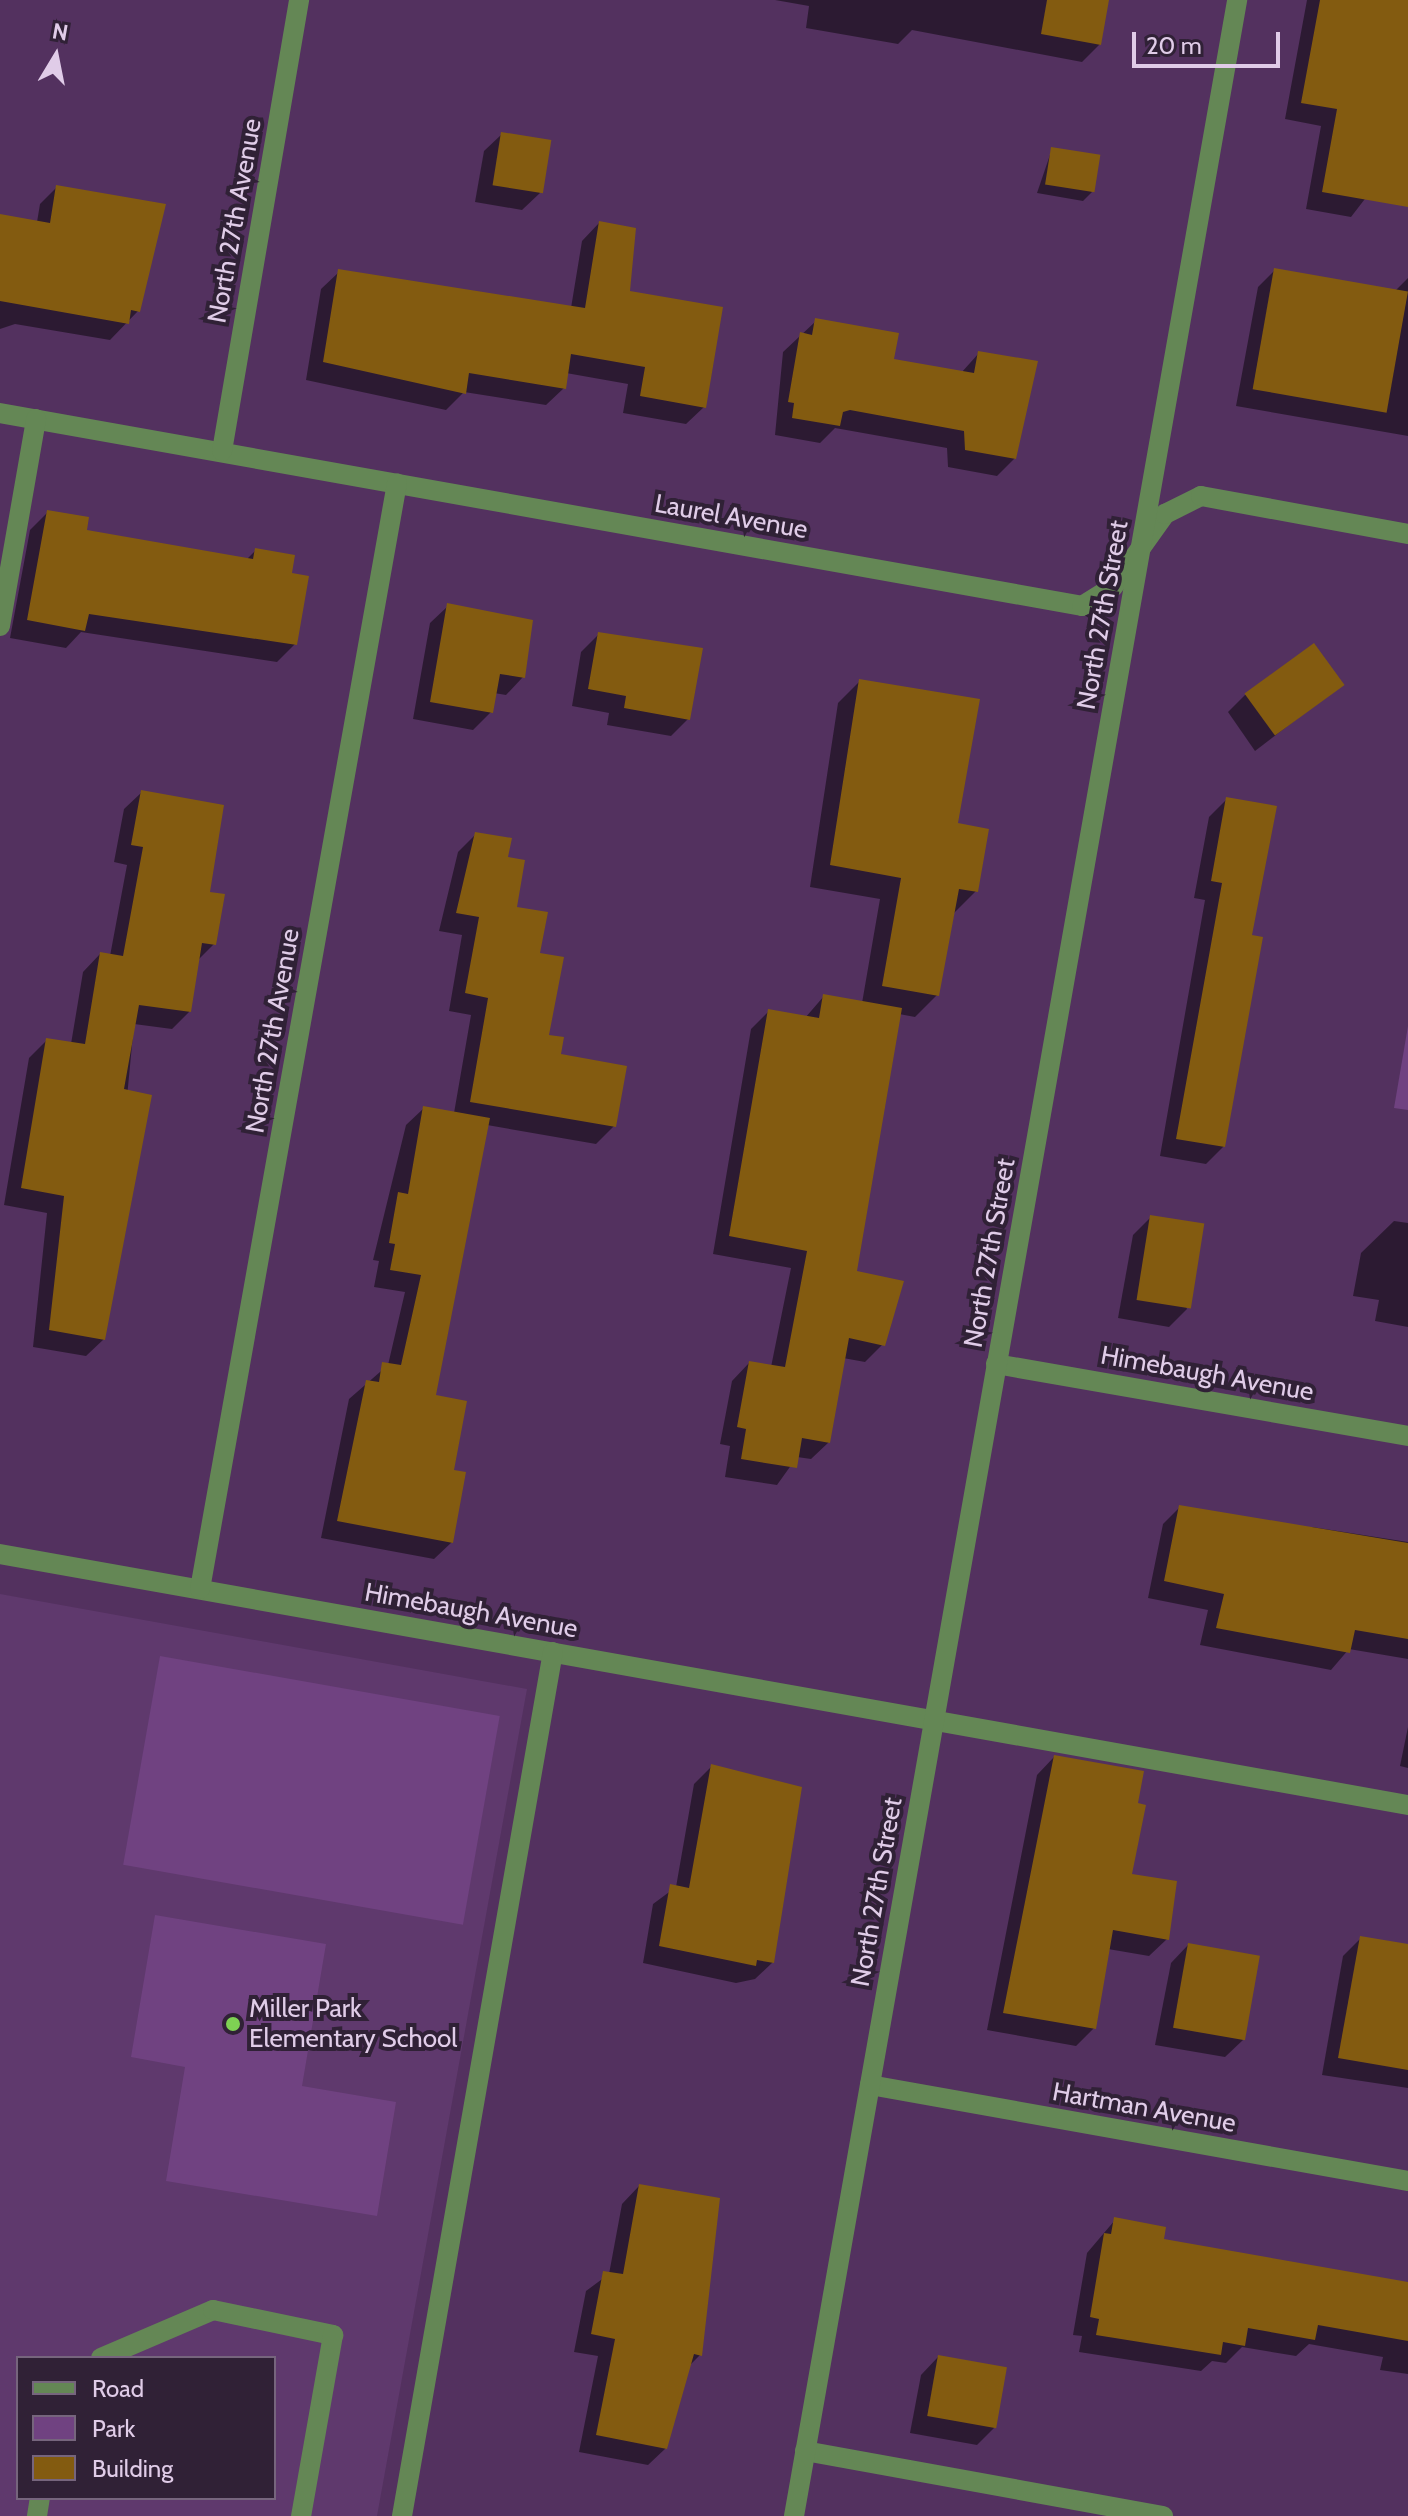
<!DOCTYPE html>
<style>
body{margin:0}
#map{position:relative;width:1408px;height:2516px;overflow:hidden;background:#53315f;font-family:Cabin,sans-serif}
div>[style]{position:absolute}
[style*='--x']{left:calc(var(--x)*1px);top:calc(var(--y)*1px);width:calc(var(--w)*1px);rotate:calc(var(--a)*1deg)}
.built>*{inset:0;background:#5f396d}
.green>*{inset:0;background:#704281;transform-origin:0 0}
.shadow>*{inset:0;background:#0007}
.building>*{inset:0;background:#835b10;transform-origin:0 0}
.minor>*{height:20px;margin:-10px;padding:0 10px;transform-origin:10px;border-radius:10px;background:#648755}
.dots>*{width:22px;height:22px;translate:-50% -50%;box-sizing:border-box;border:4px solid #302136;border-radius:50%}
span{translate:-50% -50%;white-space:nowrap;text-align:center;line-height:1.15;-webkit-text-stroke:8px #302136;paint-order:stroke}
.street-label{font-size:26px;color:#e0cce8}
.poi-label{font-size:26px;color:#e0cce8}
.left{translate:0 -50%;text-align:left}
.legend{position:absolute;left:16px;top:2356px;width:260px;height:144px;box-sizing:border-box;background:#302136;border:2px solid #76657d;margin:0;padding:10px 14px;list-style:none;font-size:24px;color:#e0cce8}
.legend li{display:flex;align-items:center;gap:16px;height:40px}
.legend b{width:40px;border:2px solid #76657d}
.north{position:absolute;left:16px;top:16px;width:80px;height:80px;-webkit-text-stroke:6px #302136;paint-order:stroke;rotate:10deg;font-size:22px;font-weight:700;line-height:32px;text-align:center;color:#e0cce8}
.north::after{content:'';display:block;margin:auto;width:28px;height:36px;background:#e0cce8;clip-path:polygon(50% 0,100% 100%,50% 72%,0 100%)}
.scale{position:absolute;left:1132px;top:32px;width:148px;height:36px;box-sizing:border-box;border:4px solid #e0cce8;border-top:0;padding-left:10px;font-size:24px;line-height:28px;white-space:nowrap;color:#e0cce8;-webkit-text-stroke:6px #302136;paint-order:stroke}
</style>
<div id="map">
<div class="built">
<div style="clip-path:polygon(evenodd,0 1594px,527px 1689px,377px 2516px,0 2516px,0 1594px,18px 2358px,274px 2358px,274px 2498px,18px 2498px,18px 2358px)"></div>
</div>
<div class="green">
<div style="clip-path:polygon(1408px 1026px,1408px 1110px,1394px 1108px)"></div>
<div style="left:160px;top:1656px;width:345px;height:212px;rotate:10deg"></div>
<div style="clip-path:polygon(155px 1915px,326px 1944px,302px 2086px,396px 2102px,377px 2216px,166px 2181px,185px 2067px,131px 2057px)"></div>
</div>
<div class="shadow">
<div style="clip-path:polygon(775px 0,1107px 0,1100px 44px,1082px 62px,912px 30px,898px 44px,806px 28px,809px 6px)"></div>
<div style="clip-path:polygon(1307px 0,1408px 0,1408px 143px,1351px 217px,1306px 209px,1321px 126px,1285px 119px)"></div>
<div style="clip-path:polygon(502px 134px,540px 193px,522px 210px,475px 202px,484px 151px)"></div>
<div style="clip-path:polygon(1052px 149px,1092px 192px,1083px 201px,1037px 193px)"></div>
<div style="clip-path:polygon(57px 187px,138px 311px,110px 340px,15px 324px,0 329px,0 216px,37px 222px,40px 204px)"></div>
<div style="clip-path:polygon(599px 223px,628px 293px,704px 407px,686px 424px,623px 413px,628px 384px,566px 373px,564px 388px,546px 405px,464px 392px,446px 410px,306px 380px,321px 289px,339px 272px,571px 308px,582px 241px)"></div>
<div style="clip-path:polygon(1275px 270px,1394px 292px,1408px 278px,1408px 436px,1236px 406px,1258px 287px)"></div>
<div style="clip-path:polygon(816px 321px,892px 361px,961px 373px,979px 353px,1015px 458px,997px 476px,948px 467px,947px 448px,835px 428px,820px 443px,775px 435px,783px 352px)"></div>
<div style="clip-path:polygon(48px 512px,84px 532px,246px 560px,256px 550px,289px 574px,295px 644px,277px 662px,81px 632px,66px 648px,10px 638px,30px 530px)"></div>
<div style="clip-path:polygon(448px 606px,523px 677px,506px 695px,494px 693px,491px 712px,473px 730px,413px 719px,430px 623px)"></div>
<div style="clip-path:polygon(599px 634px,688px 719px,671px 736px,607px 725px,609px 713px,572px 706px,581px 652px)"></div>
<div style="clip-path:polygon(859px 682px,956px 825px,976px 891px,954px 913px,937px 995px,915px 1017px,899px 1014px,855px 1273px,883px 1344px,865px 1362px,843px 1358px,829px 1442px,811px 1459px,797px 1457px,777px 1485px,725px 1477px,730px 1446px,720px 1444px,732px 1381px,749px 1363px,771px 1367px,791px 1268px,713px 1254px,751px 1029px,769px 1011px,805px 1018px,824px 996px,862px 1003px,880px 899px,810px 887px,838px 703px)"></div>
<div style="clip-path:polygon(1341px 685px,1255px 751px,1228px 712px,1245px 695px)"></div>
<div style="clip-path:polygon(142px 792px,208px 893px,214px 944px,197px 961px,189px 1012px,172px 1029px,134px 1024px,104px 1339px,86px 1356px,33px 1347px,47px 1213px,4px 1205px,29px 1058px,47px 1040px,71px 1044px,83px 972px,100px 954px,110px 956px,127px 865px,114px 862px,124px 809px)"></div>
<div style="clip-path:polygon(1227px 799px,1250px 937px,1224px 1146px,1206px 1164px,1160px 1156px,1205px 900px,1194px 898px,1209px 817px)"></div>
<div style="clip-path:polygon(476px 834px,506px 858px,515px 908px,538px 954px,547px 1036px,614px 1126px,596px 1144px,487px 1125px,433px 1396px,451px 1472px,452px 1542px,434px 1559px,321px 1538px,349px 1399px,388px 1365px,405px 1292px,374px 1287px,379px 1261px,373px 1260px,406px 1125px,424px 1108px,454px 1113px,471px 1015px,449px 1011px,462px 935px,439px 931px,458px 852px)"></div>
<div style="clip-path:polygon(1151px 1217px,1187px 1309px,1169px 1327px,1118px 1318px,1133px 1235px)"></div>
<div style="clip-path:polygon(1394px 1221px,1408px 1223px,1408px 1327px,1375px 1321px,1379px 1300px,1353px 1296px,1361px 1253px)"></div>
<div style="clip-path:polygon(1180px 1507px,1306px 1533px,1312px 1527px,1408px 1542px,1408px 1659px,1349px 1649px,1331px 1670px,1200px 1645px,1208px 1610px,1148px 1598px,1163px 1524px)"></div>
<div style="clip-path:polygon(1408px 1727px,1408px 1768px,1400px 1766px)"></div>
<div style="clip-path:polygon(1054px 1757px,1136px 1805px,1130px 1876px,1167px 1939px,1149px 1956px,1108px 1949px,1094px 2028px,1076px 2046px,987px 2030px,1037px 1775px)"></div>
<div style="clip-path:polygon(712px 1766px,773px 1962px,755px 1979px,736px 1983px,643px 1963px,653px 1904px,676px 1887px,694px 1784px)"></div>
<div style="clip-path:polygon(1361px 1938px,1408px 1946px,1408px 2088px,1322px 2075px,1343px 1956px)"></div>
<div style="clip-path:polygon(1188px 1945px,1243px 2040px,1225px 2057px,1155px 2045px,1171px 1963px)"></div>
<div style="clip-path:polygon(639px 2186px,700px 2355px,688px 2367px,666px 2448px,648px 2465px,579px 2452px,598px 2356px,574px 2352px,586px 2291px,609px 2274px,622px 2204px)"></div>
<div style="clip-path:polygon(1115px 2220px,1162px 2240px,1408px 2283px,1408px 2374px,1380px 2370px,1383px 2357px,1309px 2344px,1296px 2356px,1242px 2347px,1226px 2363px,1212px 2361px,1201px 2371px,1079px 2352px,1082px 2336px,1073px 2335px,1087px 2253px)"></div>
<div style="clip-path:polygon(938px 2357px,995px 2427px,977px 2445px,910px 2433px,921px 2375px)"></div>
</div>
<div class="building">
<div style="clip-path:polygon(1047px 0,1109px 0,1101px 45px,1041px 34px)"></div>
<div style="clip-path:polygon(1320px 0,1408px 0,1408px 207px,1322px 192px,1337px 109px,1301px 103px)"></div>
<div style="left:501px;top:132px;width:51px;height:54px;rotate:9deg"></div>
<div style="left:1051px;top:147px;width:50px;height:38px;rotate:9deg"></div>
<div style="clip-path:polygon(56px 185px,166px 204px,140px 312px,131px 310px,129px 324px,0 301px,0 214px,50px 223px)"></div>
<div style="clip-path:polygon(599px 221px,636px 228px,630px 291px,723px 307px,706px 408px,640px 396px,645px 367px,571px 354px,566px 389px,469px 373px,466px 394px,323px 362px,338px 269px,585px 308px)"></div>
<div style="left:1274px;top:268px;width:136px;height:123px;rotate:10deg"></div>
<div style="clip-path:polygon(815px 318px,899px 333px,894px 359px,974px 373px,978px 351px,1038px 361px,1016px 459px,965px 450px,964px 431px,850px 410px,843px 412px,840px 426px,792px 418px,794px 403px,788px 402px,800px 332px,812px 335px)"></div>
<div style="clip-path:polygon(47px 510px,89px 517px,87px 530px,253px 559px,255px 548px,295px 555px,292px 573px,309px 576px,297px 645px,89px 614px,85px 631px,27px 620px)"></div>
<div style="clip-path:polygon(447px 603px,533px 620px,525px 678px,500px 674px,493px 713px,430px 702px)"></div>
<div style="clip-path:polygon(598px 632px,703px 648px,690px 720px,624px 708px,626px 696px,588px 689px)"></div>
<div style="left:1314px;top:643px;width:52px;height:86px;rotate:54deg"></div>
<div style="clip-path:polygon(859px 679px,980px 699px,958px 823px,989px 829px,978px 892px,959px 889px,939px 996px,882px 986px,901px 878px,830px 865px)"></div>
<div style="clip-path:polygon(141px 790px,224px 805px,210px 892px,225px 894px,216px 945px,202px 943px,191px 1012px,139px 1005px,124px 1089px,152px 1095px,105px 1340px,49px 1330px,64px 1196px,21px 1188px,46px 1038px,85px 1044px,100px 952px,123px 956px,143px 847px,131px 845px)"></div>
<div style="clip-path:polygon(1226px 797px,1277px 806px,1252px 935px,1263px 937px,1225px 1147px,1176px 1139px,1222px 883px,1211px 881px)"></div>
<div style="clip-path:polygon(475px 832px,512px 838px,508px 857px,525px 860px,517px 907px,548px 912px,540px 953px,564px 957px,549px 1035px,564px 1037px,561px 1054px,627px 1066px,616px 1127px,470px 1102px,488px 998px,465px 993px,479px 917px,456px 913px)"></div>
<div style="clip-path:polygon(823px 994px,902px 1008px,857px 1271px,904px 1281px,885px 1346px,849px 1338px,830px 1443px,802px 1438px,797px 1468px,741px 1459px,746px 1429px,737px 1427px,749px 1361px,785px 1367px,807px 1251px,729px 1236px,768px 1009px,819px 1018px)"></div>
<div style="clip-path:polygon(423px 1106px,490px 1118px,436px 1395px,467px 1401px,454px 1470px,466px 1472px,453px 1543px,337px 1521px,366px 1380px,379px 1382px,382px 1362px,401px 1365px,421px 1275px,390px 1270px,395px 1244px,389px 1243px,398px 1192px,408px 1194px)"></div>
<div style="left:1150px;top:1215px;width:55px;height:86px;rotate:9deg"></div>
<div style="clip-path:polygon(1179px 1505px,1408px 1543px,1408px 1639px,1355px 1630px,1350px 1653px,1216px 1628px,1224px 1594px,1164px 1581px)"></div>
<div style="clip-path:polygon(1054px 1755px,1144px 1771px,1138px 1803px,1146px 1805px,1132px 1874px,1177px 1881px,1169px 1940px,1113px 1930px,1096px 2029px,1003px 2013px)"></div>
<div style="clip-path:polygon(711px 1764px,802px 1787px,774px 1963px,757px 1960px,756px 1966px,659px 1946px,670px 1884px,689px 1888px)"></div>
<div style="clip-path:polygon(1360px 1936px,1408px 1944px,1408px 2070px,1338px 2058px)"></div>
<div style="left:1188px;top:1943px;width:73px;height:86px;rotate:10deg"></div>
<div style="clip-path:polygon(639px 2184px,720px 2198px,702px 2356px,694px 2354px,667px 2449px,596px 2435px,615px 2339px,591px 2334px,603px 2271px,623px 2274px)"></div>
<div style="clip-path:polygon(1114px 2217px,1166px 2227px,1164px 2239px,1408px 2282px,1408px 2341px,1318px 2325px,1315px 2340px,1248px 2328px,1245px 2346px,1223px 2342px,1221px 2355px,1096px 2335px,1099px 2319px,1090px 2317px,1104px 2233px,1111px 2234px)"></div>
<div style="left:938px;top:2355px;width:70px;height:62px;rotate:10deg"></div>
</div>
<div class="minor">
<div style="--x:0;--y:413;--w:1099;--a:10.11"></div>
<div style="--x:1082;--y:606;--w:36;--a:-32"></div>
<div style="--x:1113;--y:587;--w:90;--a:-54.5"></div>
<div style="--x:1165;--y:514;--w:40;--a:-26.6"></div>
<div style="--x:1201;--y:496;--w:210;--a:10.4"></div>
<div style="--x:222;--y:451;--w:458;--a:-80.3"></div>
<div style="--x:0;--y:626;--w:210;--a:-80.1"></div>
<div style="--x:996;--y:1364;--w:418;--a:9.9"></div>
<div style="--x:0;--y:1554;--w:1430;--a:10.11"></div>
<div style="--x:200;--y:1589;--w:1123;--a:-79.9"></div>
<div style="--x:870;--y:2085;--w:546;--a:10.12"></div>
<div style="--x:101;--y:2358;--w:122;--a:-23.2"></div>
<div style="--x:213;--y:2310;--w:123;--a:11.8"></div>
<div style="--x:333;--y:2335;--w:184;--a:100"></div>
<div style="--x:805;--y:2451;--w:364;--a:10.3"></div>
<div style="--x:37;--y:2516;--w:18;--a:-81"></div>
<div style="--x:402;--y:2516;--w:877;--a:-80.09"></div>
<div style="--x:794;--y:2516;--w:2555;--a:-80.01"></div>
</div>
<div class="dots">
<div style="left:233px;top:2024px;background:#7ed153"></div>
</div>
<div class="street-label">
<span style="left:235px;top:221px;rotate:-80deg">North 27th Avenue</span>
<span style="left:731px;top:517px;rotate:10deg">Laurel Avenue</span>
<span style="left:1103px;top:615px;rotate:-80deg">North 27th Street</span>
<span style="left:273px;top:1031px;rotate:-80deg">North 27th Avenue</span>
<span style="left:990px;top:1253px;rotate:-80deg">North 27th Street</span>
<span style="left:1207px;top:1374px;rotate:10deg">Himebaugh Avenue</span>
<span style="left:471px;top:1611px;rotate:10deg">Himebaugh Avenue</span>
<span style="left:877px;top:1892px;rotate:-80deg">North 27th Street</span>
<span style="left:1144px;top:2108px;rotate:10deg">Hartman Avenue</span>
</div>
<div class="poi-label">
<span class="left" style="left:249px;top:2024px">Miller Park<br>Elementary School</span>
</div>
<ul class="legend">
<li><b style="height:10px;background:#648755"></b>Road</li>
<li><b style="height:22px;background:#704281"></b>Park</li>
<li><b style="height:22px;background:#835b10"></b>Building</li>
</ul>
<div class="north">N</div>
<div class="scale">20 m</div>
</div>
